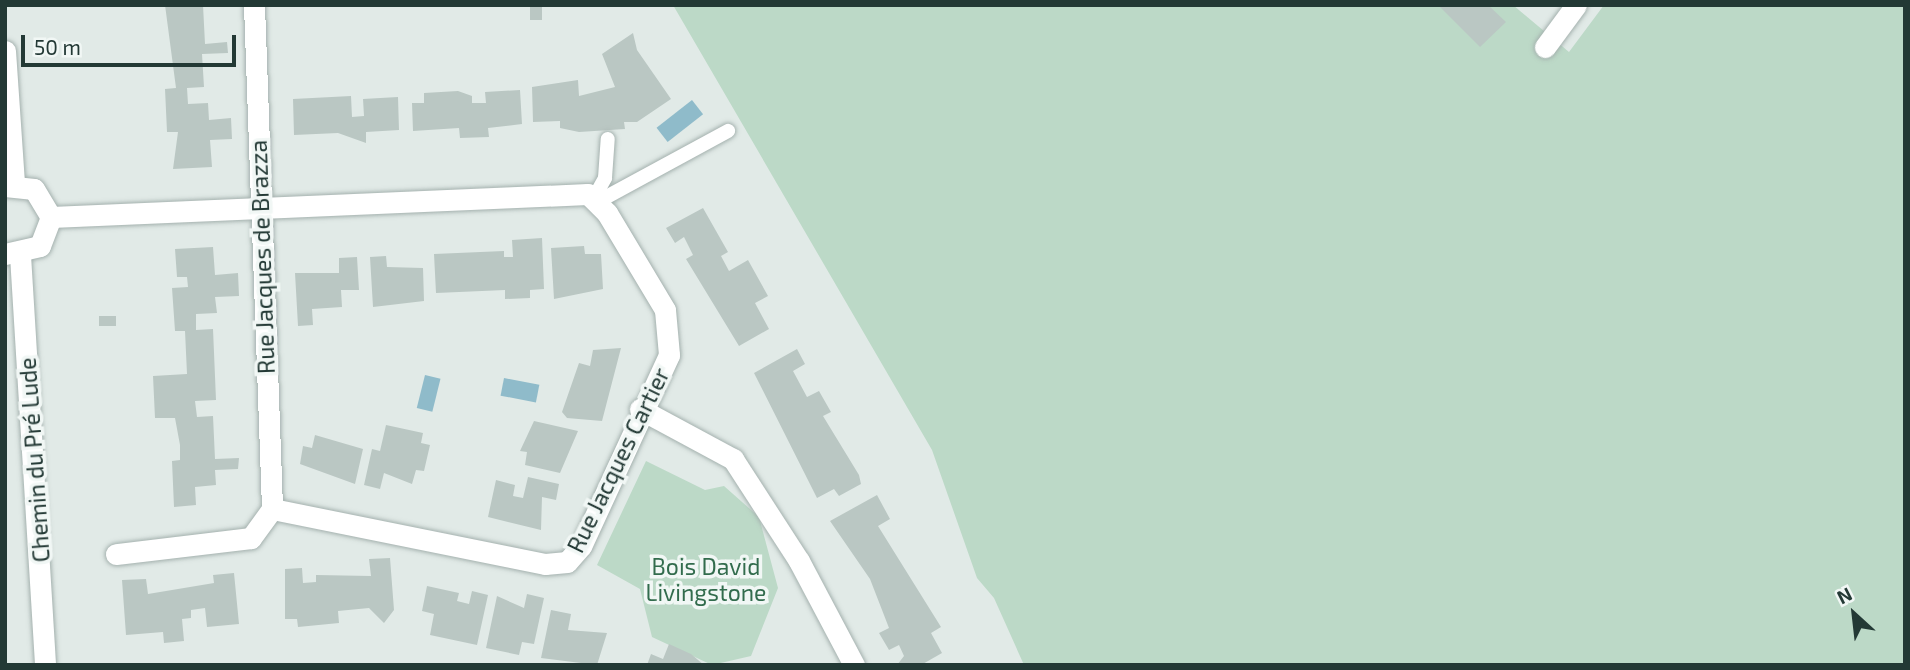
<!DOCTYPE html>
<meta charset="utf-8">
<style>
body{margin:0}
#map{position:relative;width:1910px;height:670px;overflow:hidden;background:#e1eae7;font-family:"Exo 2",sans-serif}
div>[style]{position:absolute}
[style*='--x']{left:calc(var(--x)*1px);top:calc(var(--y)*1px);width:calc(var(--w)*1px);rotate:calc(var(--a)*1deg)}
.green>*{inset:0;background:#bcd9c7}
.water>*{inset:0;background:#8fbbca;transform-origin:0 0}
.building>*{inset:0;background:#bac7c3;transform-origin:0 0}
.roads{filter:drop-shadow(0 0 2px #a4b1ae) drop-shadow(0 0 2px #a4b1ae)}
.service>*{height:14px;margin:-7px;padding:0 7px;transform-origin:7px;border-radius:7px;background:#fff}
.minor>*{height:21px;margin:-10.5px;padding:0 10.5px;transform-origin:10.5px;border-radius:10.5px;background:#fff}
.tertiary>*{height:21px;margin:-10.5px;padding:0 10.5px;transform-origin:10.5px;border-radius:10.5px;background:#fff}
span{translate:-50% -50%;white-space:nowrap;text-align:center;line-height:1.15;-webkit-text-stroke:7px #f1f7f5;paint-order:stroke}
.street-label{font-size:23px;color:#233935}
.park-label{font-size:23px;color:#326c4d}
.frame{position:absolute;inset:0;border:7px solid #233935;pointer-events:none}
.north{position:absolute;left:1819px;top:579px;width:70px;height:70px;-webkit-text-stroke:5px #f1f7f5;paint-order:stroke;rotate:333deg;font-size:19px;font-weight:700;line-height:28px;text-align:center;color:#233935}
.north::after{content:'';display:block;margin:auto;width:24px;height:32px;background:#233935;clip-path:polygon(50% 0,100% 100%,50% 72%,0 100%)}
.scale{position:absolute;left:21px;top:35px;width:215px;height:32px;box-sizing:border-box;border:4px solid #233935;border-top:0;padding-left:9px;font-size:21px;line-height:24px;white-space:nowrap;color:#233935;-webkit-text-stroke:5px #f1f7f5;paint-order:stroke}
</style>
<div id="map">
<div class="green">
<div style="clip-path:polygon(673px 5px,1513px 5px,1569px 52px,1604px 5px,1905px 5px,1905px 665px,1024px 665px,994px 598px,977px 578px,932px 450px)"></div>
<div style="clip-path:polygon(646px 461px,705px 490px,724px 486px,759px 517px,778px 588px,751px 656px,712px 665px,652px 637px,640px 589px,597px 565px)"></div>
</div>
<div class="water">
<div style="left:692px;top:100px;width:18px;height:45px;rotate:52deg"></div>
<div style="left:425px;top:375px;width:16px;height:34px;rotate:14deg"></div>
<div style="left:504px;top:378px;width:36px;height:18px;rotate:11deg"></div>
</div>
<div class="building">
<div style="clip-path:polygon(165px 5px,203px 5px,205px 44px,227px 42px,228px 53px,202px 54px,204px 87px,187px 88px,188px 104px,208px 103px,209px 120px,231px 118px,232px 139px,210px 140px,212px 167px,173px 169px,178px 132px,167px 132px,165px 89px,176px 88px)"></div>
<div style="left:530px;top:5px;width:12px;height:15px"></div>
<div style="clip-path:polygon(1438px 5px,1488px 5px,1506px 22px,1480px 47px)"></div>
<div style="clip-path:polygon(633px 33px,637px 50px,671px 99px,637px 122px,624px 122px,625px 129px,579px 132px,560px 128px,560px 121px,533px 122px,532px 87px,578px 80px,579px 96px,615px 87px,602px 54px)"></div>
<div style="clip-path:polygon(520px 90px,522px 124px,488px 128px,489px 137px,460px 138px,459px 128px,413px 131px,412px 103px,424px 103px,424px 93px,458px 91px,472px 96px,472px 103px,486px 103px,485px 92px)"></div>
<div style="clip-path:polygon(351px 96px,352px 117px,364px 116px,363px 99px,398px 97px,399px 130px,366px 132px,366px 143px,338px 133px,294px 135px,293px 99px)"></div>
<div style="clip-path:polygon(703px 208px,728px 252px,721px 256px,729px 271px,748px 260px,768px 296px,755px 303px,769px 329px,739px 346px,686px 259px,693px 255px,684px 237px,675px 243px,666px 228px)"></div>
<div style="clip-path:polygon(542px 238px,544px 289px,530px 290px,530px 298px,505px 299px,505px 290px,436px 293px,434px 254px,504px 251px,504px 257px,513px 257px,512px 240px)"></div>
<div style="clip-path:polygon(584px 246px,585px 254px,601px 254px,603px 289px,554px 299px,551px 248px)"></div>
<div style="clip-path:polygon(213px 247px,215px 275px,238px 273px,239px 296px,215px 297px,217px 313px,196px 314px,196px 330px,213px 329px,216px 400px,195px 401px,197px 417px,213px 416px,215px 459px,239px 458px,238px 469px,215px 470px,216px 485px,195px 487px,196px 505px,174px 507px,172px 461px,180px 460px,180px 445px,175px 418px,155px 418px,153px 376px,187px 374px,185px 331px,175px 331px,172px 288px,188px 287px,187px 277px,177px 277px,175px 249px)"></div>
<div style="clip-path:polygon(386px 256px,387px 267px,423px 268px,424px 301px,373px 307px,370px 257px)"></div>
<div style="clip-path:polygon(357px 257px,359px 290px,341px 290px,342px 307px,312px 309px,313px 325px,298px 326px,295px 273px,339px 273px,339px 258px)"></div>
<div style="left:116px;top:316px;width:10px;height:17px;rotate:90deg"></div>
<div style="clip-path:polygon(621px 348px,602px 421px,567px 418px,562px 412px,579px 363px,590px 366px,593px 350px)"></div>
<div style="clip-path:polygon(797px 349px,805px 364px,793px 371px,807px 397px,819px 391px,831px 412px,823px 416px,859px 475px,861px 484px,839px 496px,834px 489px,817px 498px,754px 373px)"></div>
<div style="clip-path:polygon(534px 421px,578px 431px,560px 473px,525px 465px,527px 452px,520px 451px)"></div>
<div style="clip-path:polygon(386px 425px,423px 433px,421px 443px,430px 445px,424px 471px,416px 470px,412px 484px,384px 473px,380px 489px,364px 485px,372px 449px,380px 451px)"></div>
<div style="clip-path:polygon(315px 435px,363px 449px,355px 484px,300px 464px,303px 446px,312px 448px)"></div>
<div style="clip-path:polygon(528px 477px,559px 484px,556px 500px,542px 497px,541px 530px,488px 517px,496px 480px,515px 485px,513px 496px,523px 498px)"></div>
<div style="clip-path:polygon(877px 495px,890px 519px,878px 526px,941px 627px,931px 633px,942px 653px,921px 665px,897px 665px,904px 656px,899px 645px,889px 650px,879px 633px,889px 628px,870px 579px,830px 521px)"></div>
<div style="clip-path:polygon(390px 558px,394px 610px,384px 623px,369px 608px,338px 611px,339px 623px,298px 627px,297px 619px,285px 619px,285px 569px,302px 568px,303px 583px,316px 582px,316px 575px,371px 576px,369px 559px)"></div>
<div style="clip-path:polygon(234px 573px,239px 624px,207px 627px,205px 608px,191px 610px,191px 618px,182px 619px,184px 641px,164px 643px,163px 632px,126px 635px,122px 580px,146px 579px,148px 594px,214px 583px,213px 575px)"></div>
<div style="clip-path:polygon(427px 586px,459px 593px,457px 601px,469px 604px,472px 591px,488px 595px,477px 645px,430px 635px,434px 614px,422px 611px)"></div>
<div style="clip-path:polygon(527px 594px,544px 598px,534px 644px,522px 642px,519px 655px,486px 648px,497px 596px,524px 608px)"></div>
<div style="clip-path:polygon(551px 610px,571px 614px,568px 630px,607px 633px,597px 665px,541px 658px)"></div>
<div style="clip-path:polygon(669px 644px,691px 654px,704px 665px,647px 665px,651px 654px,663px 659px)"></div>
</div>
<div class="roads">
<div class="service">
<div style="--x:594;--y:198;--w:23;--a:-61"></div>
<div style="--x:605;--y:178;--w:39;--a:-86"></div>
<div style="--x:599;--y:201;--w:147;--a:-28.5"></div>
</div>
<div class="minor">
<div style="--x:254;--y:5;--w:504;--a:87.95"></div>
<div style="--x:1545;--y:47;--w:52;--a:-53.6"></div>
<div style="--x:51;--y:217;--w:537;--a:-2.45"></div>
<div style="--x:588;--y:194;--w:27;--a:45"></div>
<div style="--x:607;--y:213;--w:113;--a:59.1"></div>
<div style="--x:665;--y:310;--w:45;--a:84.9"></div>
<div style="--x:669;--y:355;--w:210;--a:114.7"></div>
<div style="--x:581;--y:546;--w:21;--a:131"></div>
<div style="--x:567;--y:562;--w:22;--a:175"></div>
<div style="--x:545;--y:564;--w:278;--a:-168.6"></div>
<div style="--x:272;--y:509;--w:36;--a:126"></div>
<div style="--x:251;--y:538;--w:136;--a:173.2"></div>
<div style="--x:640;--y:409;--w:106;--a:28.3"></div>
<div style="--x:733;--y:459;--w:121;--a:57.1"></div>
<div style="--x:799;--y:561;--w:118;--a:62.1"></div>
</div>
<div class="tertiary">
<div style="--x:5;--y:51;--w:133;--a:86.1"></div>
<div style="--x:5;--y:186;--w:29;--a:6"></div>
<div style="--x:34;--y:189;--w:33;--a:59"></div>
<div style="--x:51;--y:217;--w:31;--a:111"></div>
<div style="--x:40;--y:246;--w:36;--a:167"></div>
<div style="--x:20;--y:255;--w:411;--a:86.5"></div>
</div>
</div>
<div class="street-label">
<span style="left:262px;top:257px;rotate:-92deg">Rue Jacques de Brazza</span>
<span style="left:34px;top:460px;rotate:-94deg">Chemin du Pré Lude</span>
<span style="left:618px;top:460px;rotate:-64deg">Rue Jacques Cartier</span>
</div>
<div class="park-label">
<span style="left:706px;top:579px">Bois David<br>Livingstone</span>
</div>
<div class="frame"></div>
<div class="north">N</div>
<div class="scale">50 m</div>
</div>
